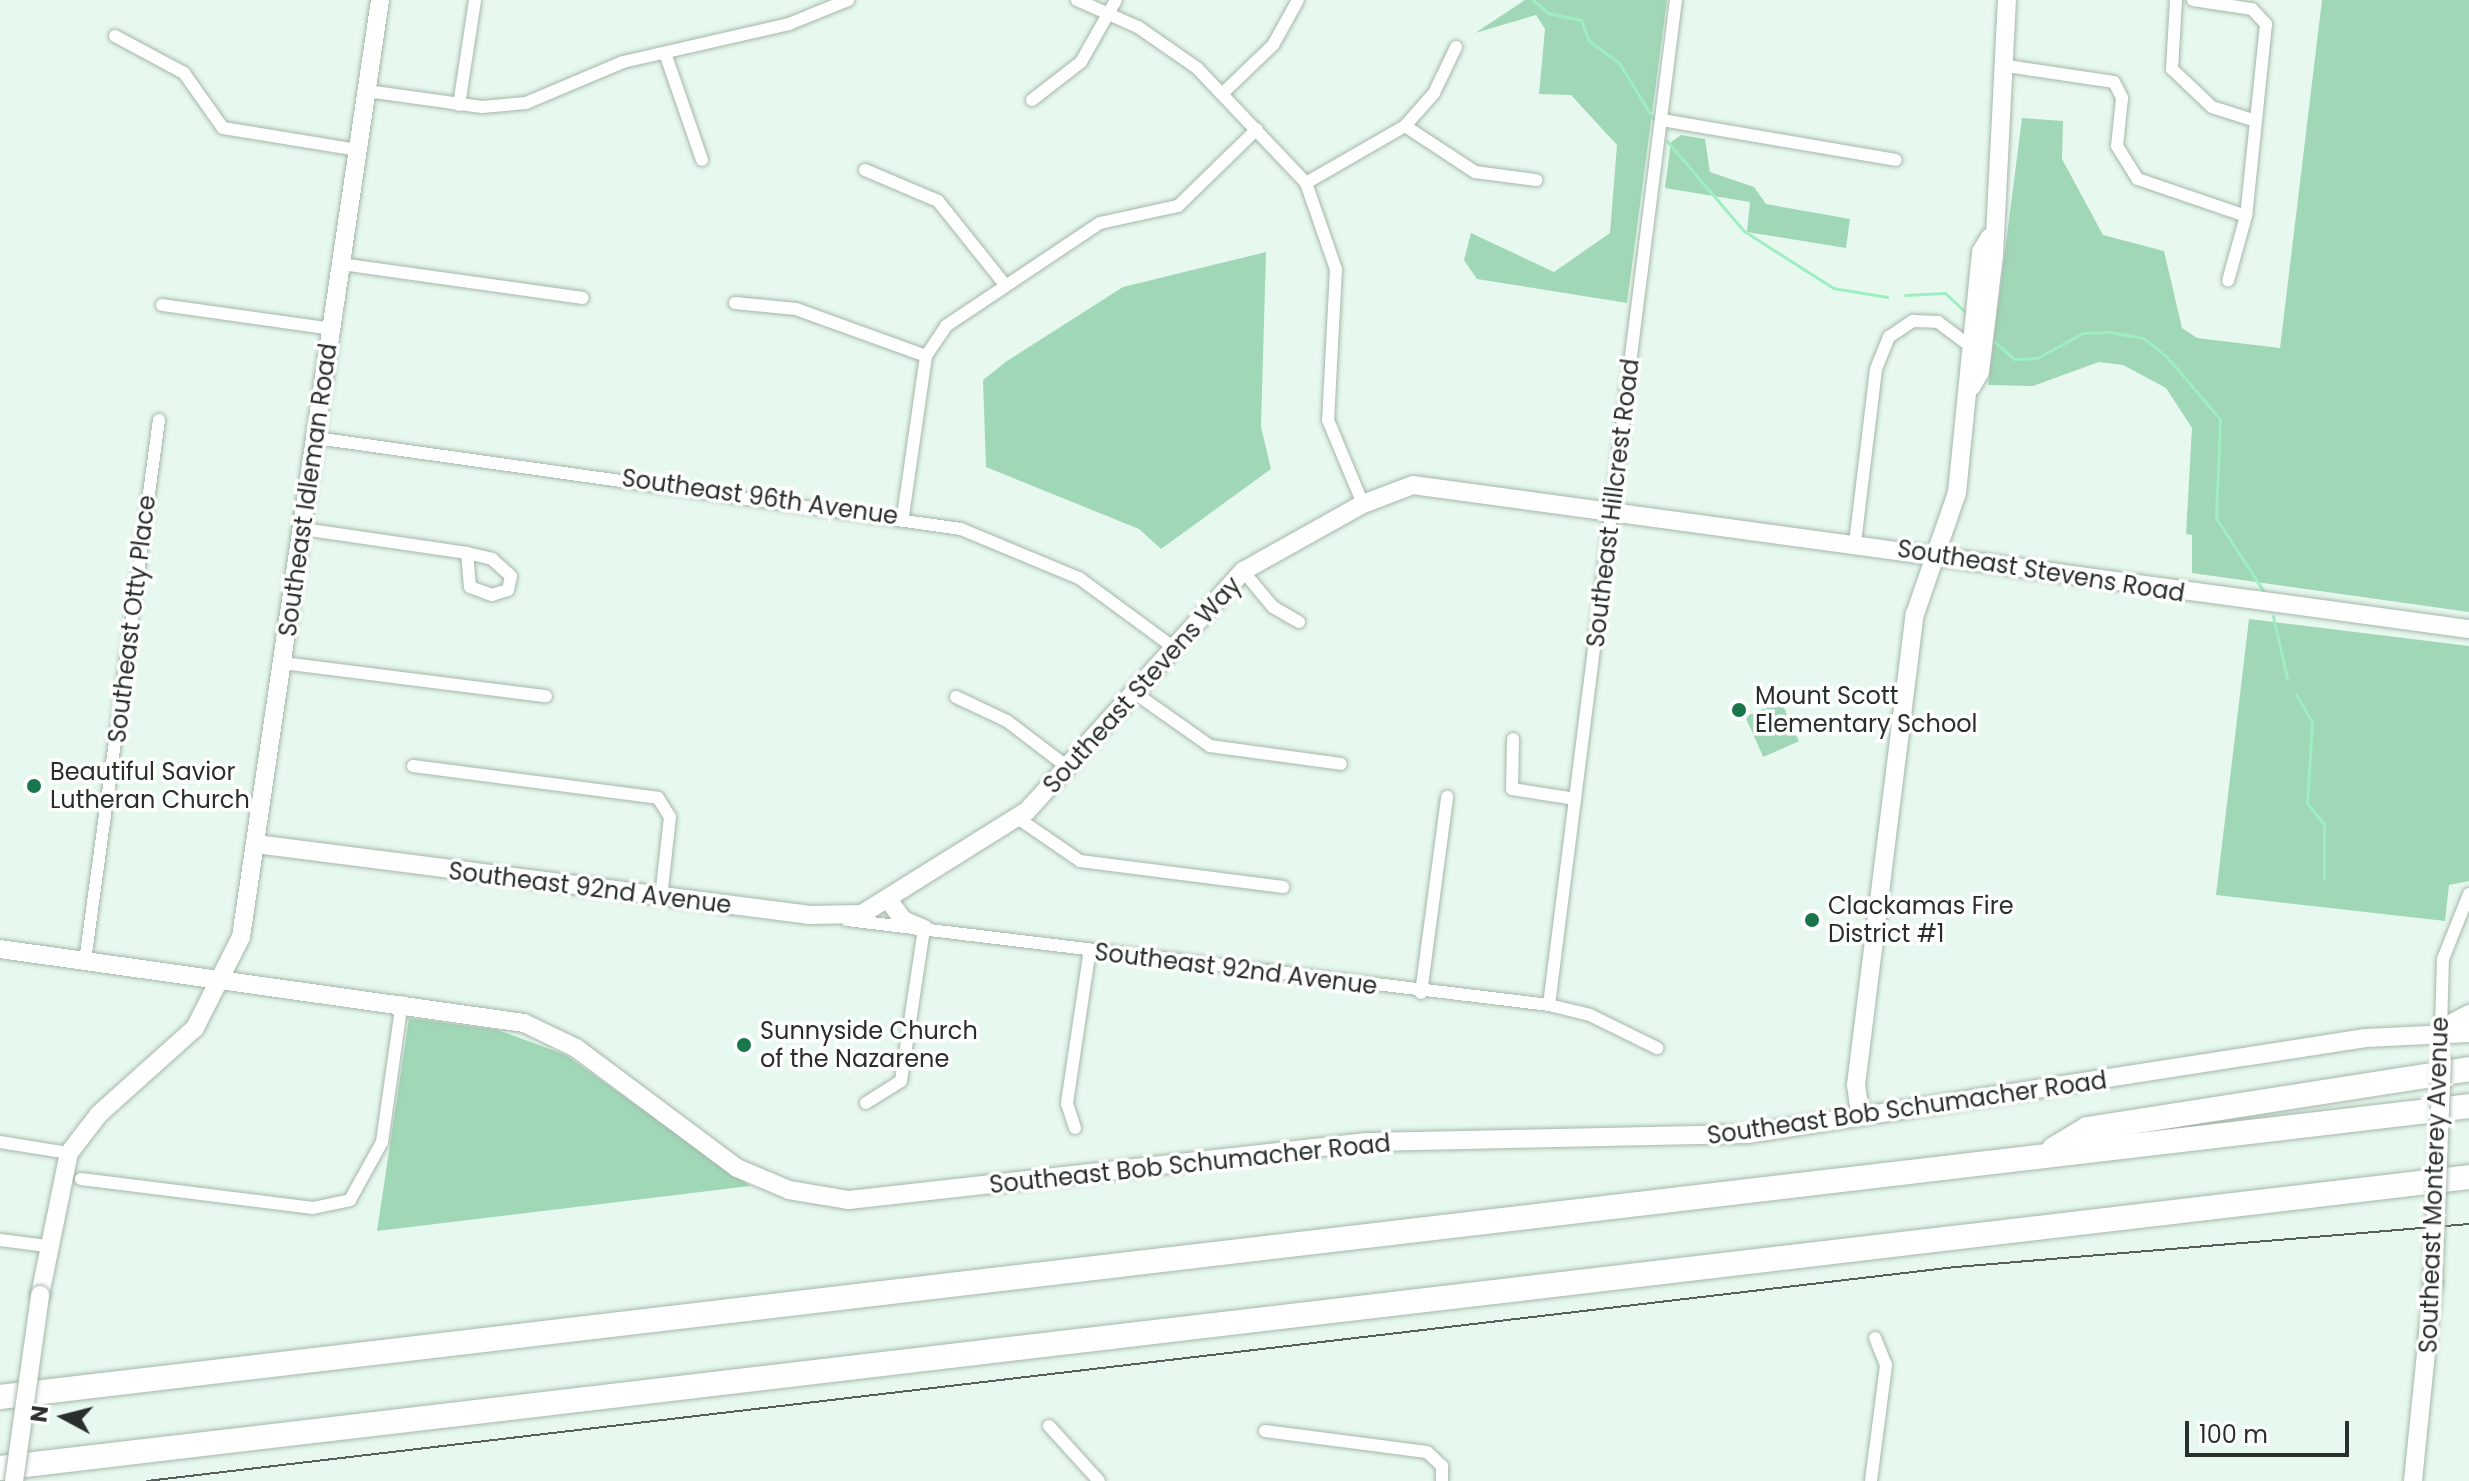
<!DOCTYPE html>
<style>
body{margin:0}
#map{position:relative;width:2469px;height:1481px;overflow:hidden;background:#e7f9ee;font-family:Poppins,sans-serif}
div>[style]{position:absolute}
[style*='--x']{left:calc(var(--x)*1px);top:calc(var(--y)*1px);width:calc(var(--w)*1px);rotate:calc(var(--a)*1deg)}
.green>*{inset:0;background:#a0d7b7;transform-origin:0 0}
.stream>*{height:3px;margin:-1.5px;padding:0 1.5px;transform-origin:1.5px;border-radius:1.5px;background:#9feec1}
.roads{filter:drop-shadow(0 0 2px #a5b6ab) drop-shadow(0 0 2px #a5b6ab)}
.street>*{height:12px;margin:-6px;padding:0 6px;transform-origin:6px;border-radius:6px;background:#fff}
.secondary>*{height:18px;margin:-9px;padding:0 9px;transform-origin:9px;border-radius:9px;background:#fff}
.highway>*{height:24px;margin:-12px;padding:0 12px;transform-origin:12px;border-radius:12px;background:#fff}
.tram>*{height:2px;margin:-1px;padding:0 1px;transform-origin:1px;border-radius:1px;background:#57605a}
.bridges{filter:drop-shadow(0 0 2px #a5b6ab) drop-shadow(0 0 2px #a5b6ab)}
.secondary-bridge>*{height:18px;margin:-9px;padding:0 9px;transform-origin:9px;border-radius:9px;background:#fff}
.dots>*{width:22px;height:22px;translate:-50% -50%;box-sizing:border-box;border:4px solid #fff;border-radius:50%}
span{translate:-50% -50%;white-space:nowrap;text-align:center;line-height:1.15;-webkit-text-stroke:7px #fff;paint-order:stroke}
.street-label{font-size:24px;color:#292f2b}
.poi-label{font-size:24px;color:#292f2b}
.left{translate:0 -50%;text-align:left}
.north{position:absolute;left:24px;top:1377px;width:80px;height:80px;-webkit-text-stroke:6px #fff;paint-order:stroke;rotate:277deg;font-size:22px;font-weight:700;line-height:32px;text-align:center;color:#292f2b}
.north::after{content:'';display:block;margin:auto;width:28px;height:36px;background:#292f2b;clip-path:polygon(50% 0,100% 100%,50% 72%,0 100%)}
.scale{position:absolute;left:2185px;top:1421px;width:164px;height:36px;box-sizing:border-box;border:4px solid #292f2b;border-top:0;padding-left:10px;font-size:24px;line-height:28px;white-space:nowrap;color:#292f2b;-webkit-text-stroke:6px #fff;paint-order:stroke}
</style>
<div id="map">
<div class="green">
<div style="clip-path:polygon(1525px 0,1667px 0,1627px 303px,1477px 279px,1464px 260px,1471px 233px,1554px 272px,1610px 233px,1617px 145px,1571px 95px,1539px 94px,1545px 29px,1536px 15px,1475px 33px)"></div>
<div style="clip-path:polygon(2322px 0,2469px 0,2469px 612px,2192px 573px,2192px 535px,2186px 534px,2192px 428px,2166px 388px,2123px 365px,2099px 362px,2033px 386px,1988px 385px,2022px 118px,2063px 121px,2062px 159px,2103px 235px,2164px 251px,2182px 328px,2197px 338px,2280px 348px)"></div>
<div style="clip-path:polygon(1681px 135px,1705px 139px,1710px 172px,1754px 187px,1766px 204px,1850px 219px,1846px 248px,1747px 232px,1750px 202px,1665px 188px,1671px 142px)"></div>
<div style="clip-path:polygon(1266px 252px,1261px 427px,1271px 469px,1161px 549px,1139px 529px,986px 467px,983px 380px,1007px 361px,1123px 287px)"></div>
<div style="clip-path:polygon(2249px 619px,2469px 646px,2469px 881px,2449px 885px,2445px 921px,2216px 895px)"></div>
<div style="left:1781px;top:701px;width:44px;height:39px;rotate:66deg"></div>
<div style="clip-path:polygon(409px 1018px,498px 1030px,566px 1055px,750px 1186px,377px 1231px)"></div>
</div>
<div class="stream">
<div style="--x:1533;--y:0;--w:20;--a:41"></div>
<div style="--x:1548;--y:13;--w:34;--a:12"></div>
<div style="--x:1581;--y:20;--w:22;--a:69"></div>
<div style="--x:1589;--y:41;--w:37;--a:36"></div>
<div style="--x:1619;--y:63;--w:67;--a:58.4"></div>
<div style="--x:1667;--y:141;--w:118;--a:49.5"></div>
<div style="--x:1744;--y:231;--w:106;--a:32.6"></div>
<div style="--x:1833;--y:288;--w:55;--a:9.5"></div>
<div style="--x:1905;--y:295;--w:40;--a:-2.9"></div>
<div style="--x:1945;--y:293;--w:33;--a:43"></div>
<div style="--x:1990;--y:338;--w:32;--a:41"></div>
<div style="--x:2014;--y:359;--w:23;--a:-2"></div>
<div style="--x:2037;--y:358;--w:52;--a:-28.5"></div>
<div style="--x:2083;--y:333;--w:27;--a:-2"></div>
<div style="--x:2110;--y:332;--w:34;--a:10"></div>
<div style="--x:2143;--y:338;--w:29;--a:38"></div>
<div style="--x:2166;--y:356;--w:83;--a:49.4"></div>
<div style="--x:2220;--y:419;--w:99;--a:92.3"></div>
<div style="--x:2216;--y:518;--w:92;--a:57"></div>
<div style="--x:2273;--y:616;--w:64;--a:77.3"></div>
<div style="--x:2296;--y:694;--w:32;--a:60"></div>
<div style="--x:2312;--y:722;--w:81;--a:93.5"></div>
<div style="--x:2307;--y:803;--w:27;--a:51"></div>
<div style="--x:2324;--y:824;--w:54;--a:90"></div>
</div>
<div class="roads">
<div class="street">
<div style="--x:1077;--y:0;--w:67;--a:23.9"></div>
<div style="--x:1138;--y:27;--w:72;--a:34.8"></div>
<div style="--x:1197;--y:68;--w:158;--a:46.5"></div>
<div style="--x:1306;--y:183;--w:91;--a:70.8"></div>
<div style="--x:1336;--y:269;--w:151;--a:93"></div>
<div style="--x:1328;--y:420;--w:91;--a:67.4"></div>
<div style="--x:2176;--y:0;--w:69;--a:93.3"></div>
<div style="--x:2172;--y:69;--w:55;--a:43.5"></div>
<div style="--x:2212;--y:107;--w:46;--a:17.7"></div>
<div style="--x:2193;--y:0;--w:60;--a:8.7"></div>
<div style="--x:2252;--y:9;--w:21;--a:47"></div>
<div style="--x:2266;--y:24;--w:193;--a:95.9"></div>
<div style="--x:2246;--y:216;--w:67;--a:105.5"></div>
<div style="--x:115;--y:36;--w:78;--a:28.2"></div>
<div style="--x:184;--y:73;--w:67;--a:54.7"></div>
<div style="--x:223;--y:128;--w:136;--a:9.3"></div>
<div style="--x:665;--y:53;--w:113;--a:70.9"></div>
<div style="--x:2007;--y:66;--w:108;--a:8.5"></div>
<div style="--x:2114;--y:82;--w:18;--a:63"></div>
<div style="--x:2122;--y:98;--w:48;--a:95.9"></div>
<div style="--x:2117;--y:146;--w:39;--a:58"></div>
<div style="--x:2138;--y:179;--w:114;--a:18.9"></div>
<div style="--x:367;--y:91;--w:116;--a:7.9"></div>
<div style="--x:482;--y:107;--w:44;--a:-5.2"></div>
<div style="--x:526;--y:103;--w:105;--a:-22.9"></div>
<div style="--x:623;--y:62;--w:170;--a:-12.9"></div>
<div style="--x:789;--y:24;--w:64;--a:-22.1"></div>
<div style="--x:1222;--y:94;--w:71;--a:-43.9"></div>
<div style="--x:1273;--y:45;--w:51;--a:-60.9"></div>
<div style="--x:1032;--y:100;--w:62;--a:-37.8"></div>
<div style="--x:1081;--y:62;--w:71;--a:-60.6"></div>
<div style="--x:459;--y:105;--w:106;--a:-81.3"></div>
<div style="--x:1662;--y:120;--w:237;--a:9.7"></div>
<div style="--x:1405;--y:126;--w:84;--a:33.3"></div>
<div style="--x:1475;--y:172;--w:62;--a:7.5"></div>
<div style="--x:865;--y:170;--w:79;--a:23"></div>
<div style="--x:938;--y:201;--w:104;--a:51.3"></div>
<div style="--x:1306;--y:183;--w:114;--a:-29.9"></div>
<div style="--x:1405;--y:126;--w:44;--a:-48.7"></div>
<div style="--x:1434;--y:93;--w:51;--a:-64.4"></div>
<div style="--x:341;--y:264;--w:244;--a:8"></div>
<div style="--x:735;--y:303;--w:61;--a:5.6"></div>
<div style="--x:796;--y:309;--w:138;--a:19.9"></div>
<div style="--x:162;--y:305;--w:172;--a:8"></div>
<div style="--x:316;--y:438;--w:651;--a:8.03"></div>
<div style="--x:961;--y:529;--w:128;--a:22.6"></div>
<div style="--x:1079;--y:578;--w:117;--a:36.3"></div>
<div style="--x:903;--y:516;--w:162;--a:-81.8"></div>
<div style="--x:926;--y:356;--w:36;--a:-56"></div>
<div style="--x:946;--y:326;--w:185;--a:-33.8"></div>
<div style="--x:1100;--y:223;--w:80;--a:-12.3"></div>
<div style="--x:1178;--y:206;--w:110;--a:-44.3"></div>
<div style="--x:303;--y:529;--w:166;--a:8.3"></div>
<div style="--x:467;--y:553;--w:26;--a:13"></div>
<div style="--x:492;--y:559;--w:25;--a:42"></div>
<div style="--x:511;--y:576;--w:14;--a:102"></div>
<div style="--x:508;--y:590;--w:17;--a:163"></div>
<div style="--x:492;--y:595;--w:23;--a:-160"></div>
<div style="--x:470;--y:587;--w:34;--a:-95"></div>
<div style="--x:1855;--y:543;--w:175;--a:-83.1"></div>
<div style="--x:1876;--y:369;--w:35;--a:-68"></div>
<div style="--x:1889;--y:337;--w:29;--a:-34"></div>
<div style="--x:1913;--y:321;--w:25;--a:2"></div>
<div style="--x:1938;--y:322;--w:40;--a:37"></div>
<div style="--x:1243;--y:571;--w:47;--a:50.2"></div>
<div style="--x:1273;--y:607;--w:30;--a:30"></div>
<div style="--x:283;--y:663;--w:265;--a:7.2"></div>
<div style="--x:1135;--y:693;--w:92;--a:35.2"></div>
<div style="--x:1210;--y:746;--w:132;--a:7.8"></div>
<div style="--x:956;--y:697;--w:56;--a:25.2"></div>
<div style="--x:1007;--y:721;--w:79;--a:37.3"></div>
<div style="--x:1513;--y:739;--w:50;--a:91.1"></div>
<div style="--x:1512;--y:789;--w:64;--a:9"></div>
<div style="--x:413;--y:766;--w:247;--a:7.4"></div>
<div style="--x:658;--y:798;--w:22;--a:58"></div>
<div style="--x:670;--y:817;--w:81;--a:96.4"></div>
<div style="--x:1019;--y:819;--w:74;--a:34.5"></div>
<div style="--x:1080;--y:861;--w:205;--a:7.3"></div>
<div style="--x:847;--y:920;--w:707;--a:6.9"></div>
<div style="--x:1549;--y:1005;--w:42;--a:13.7"></div>
<div style="--x:1590;--y:1015;--w:75;--a:26.2"></div>
<div style="--x:85;--y:961;--w:546;--a:-82.21"></div>
<div style="--x:1421;--y:993;--w:198;--a:-82.4"></div>
<div style="--x:1549;--y:1005;--w:1013;--a:-82.8"></div>
<div style="--x:2441;--y:1029;--w:70;--a:-88.4"></div>
<div style="--x:2443;--y:959;--w:70;--a:-68.2"></div>
<div style="--x:866;--y:1103;--w:41;--a:-32.2"></div>
<div style="--x:901;--y:1081;--w:154;--a:-81.4"></div>
<div style="--x:1075;--y:1128;--w:26;--a:-108"></div>
<div style="--x:1067;--y:1103;--w:155;--a:-81.5"></div>
<div style="--x:0;--y:1142;--w:70;--a:9.1"></div>
<div style="--x:81;--y:1179;--w:234;--a:7.1"></div>
<div style="--x:313;--y:1208;--w:38;--a:-12"></div>
<div style="--x:350;--y:1200;--w:66;--a:-61.1"></div>
<div style="--x:382;--y:1142;--w:141;--a:-81.9"></div>
<div style="--x:0;--y:1240;--w:47;--a:7.3"></div>
<div style="--x:1049;--y:1426;--w:74;--a:47.7"></div>
<div style="--x:1265;--y:1431;--w:163;--a:7.4"></div>
<div style="--x:1427;--y:1452;--w:21;--a:43"></div>
<div style="--x:1442;--y:1466;--w:15;--a:90"></div>
<div style="--x:1871;--y:1481;--w:117;--a:-82.6"></div>
<div style="--x:1886;--y:1365;--w:29;--a:-112"></div>
</div>
<div class="secondary">
<div style="--x:1971;--y:387;--w:17;--a:-59"></div>
<div style="--x:1980;--y:372;--w:118;--a:-83.2"></div>
<div style="--x:1994;--y:255;--w:255;--a:-87.1"></div>
<div style="--x:256;--y:844;--w:559;--a:7.3"></div>
<div style="--x:810;--y:915;--w:52;--a:-1.1"></div>
<div style="--x:862;--y:914;--w:195;--a:-32"></div>
<div style="--x:1027;--y:811;--w:323;--a:-48"></div>
<div style="--x:1243;--y:571;--w:137;--a:-29.2"></div>
<div style="--x:1363;--y:504;--w:53;--a:-20.8"></div>
<div style="--x:1413;--y:485;--w:1066;--a:7.77"></div>
<div style="--x:890;--y:902;--w:22;--a:54"></div>
<div style="--x:903;--y:920;--w:23;--a:23"></div>
<div style="--x:0;--y:949;--w:529;--a:8.04"></div>
<div style="--x:524;--y:1023;--w:58;--a:25.7"></div>
<div style="--x:576;--y:1048;--w:201;--a:36.7"></div>
<div style="--x:737;--y:1168;--w:56;--a:22.9"></div>
<div style="--x:789;--y:1190;--w:61;--a:9.5"></div>
<div style="--x:849;--y:1200;--w:521;--a:-6.39"></div>
<div style="--x:1367;--y:1142;--w:380;--a:-1.2"></div>
<div style="--x:1747;--y:1134;--w:626;--a:-8.82"></div>
<div style="--x:2366;--y:1038;--w:103;--a:-2.8"></div>
<div style="--x:2441;--y:1029;--w:32;--a:-28"></div>
<div style="--x:1860;--y:1113;--w:28;--a:-98"></div>
<div style="--x:1856;--y:1085;--w:475;--a:-82.9"></div>
<div style="--x:1915;--y:614;--w:128;--a:-70.9"></div>
<div style="--x:1957;--y:493;--w:242;--a:-84.3"></div>
<div style="--x:1981;--y:252;--w:17;--a:-59"></div>
<div style="--x:40;--y:1295;--w:145;--a:-78.5"></div>
<div style="--x:69;--y:1153;--w:49;--a:-52.4"></div>
<div style="--x:99;--y:1114;--w:129;--a:-41.9"></div>
<div style="--x:195;--y:1028;--w:102;--a:-63.2"></div>
<div style="--x:241;--y:937;--w:947;--a:-81.56"></div>
<div style="--x:2413;--y:1481;--w:199;--a:-84.2"></div>
</div>
<div class="highway">
<div style="--x:2054;--y:1149;--w:39;--a:-31"></div>
<div style="--x:2087;--y:1129;--w:387;--a:-8.9"></div>
<div style="--x:0;--y:1397;--w:2486;--a:-6.72"></div>
<div style="--x:0;--y:1468;--w:2486;--a:-6.72"></div>
</div>
</div>
<div class="tram">
<div style="--x:147;--y:1481;--w:1822;--a:-6.75"></div>
<div style="--x:1956;--y:1267;--w:515;--a:-4.79"></div>
</div>
<div class="bridges">
<div class="secondary-bridge">
<div style="--x:2433;--y:1283;--w:222;--a:-87.7"></div>
<div style="--x:14;--y:1481;--w:188;--a:-82"></div>
</div>
</div>
<div class="dots">
<div style="left:1739px;top:710px;background:#17764c"></div>
<div style="left:34px;top:786px;background:#17764c"></div>
<div style="left:1812px;top:920px;background:#17764c"></div>
<div style="left:744px;top:1045px;background:#17764c"></div>
</div>
<div class="street-label">
<span style="left:308px;top:490px;rotate:-82deg">Southeast Idleman Road</span>
<span style="left:760px;top:497px;rotate:8deg">Southeast 96th Avenue</span>
<span style="left:1613px;top:503px;rotate:-83deg">Southeast Hillcrest Road</span>
<span style="left:2041px;top:571px;rotate:9deg">Southeast Stevens Road</span>
<span style="left:132px;top:619px;rotate:-83deg">Southeast Otty Place</span>
<span style="left:1142px;top:685px;rotate:-48deg">Southeast Stevens Way</span>
<span style="left:590px;top:888px;rotate:7deg">Southeast 92nd Avenue</span>
<span style="left:1236px;top:969px;rotate:7deg">Southeast 92nd Avenue</span>
<span style="left:1907px;top:1108px;rotate:-8deg">Southeast Bob Schumacher Road</span>
<span style="left:1190px;top:1164px;rotate:-6deg">Southeast Bob Schumacher Road</span>
<span style="left:2434px;top:1185px;rotate:-88deg">Southeast Monterey Avenue</span>
</div>
<div class="poi-label">
<span class="left" style="left:1755px;top:710px">Mount Scott<br>Elementary School</span>
<span class="left" style="left:50px;top:786px">Beautiful Savior<br>Lutheran Church</span>
<span class="left" style="left:1828px;top:920px">Clackamas Fire<br>District #1</span>
<span class="left" style="left:760px;top:1045px">Sunnyside Church<br>of the Nazarene</span>
</div>
<div class="north">N</div>
<div class="scale">100 m</div>
</div>
